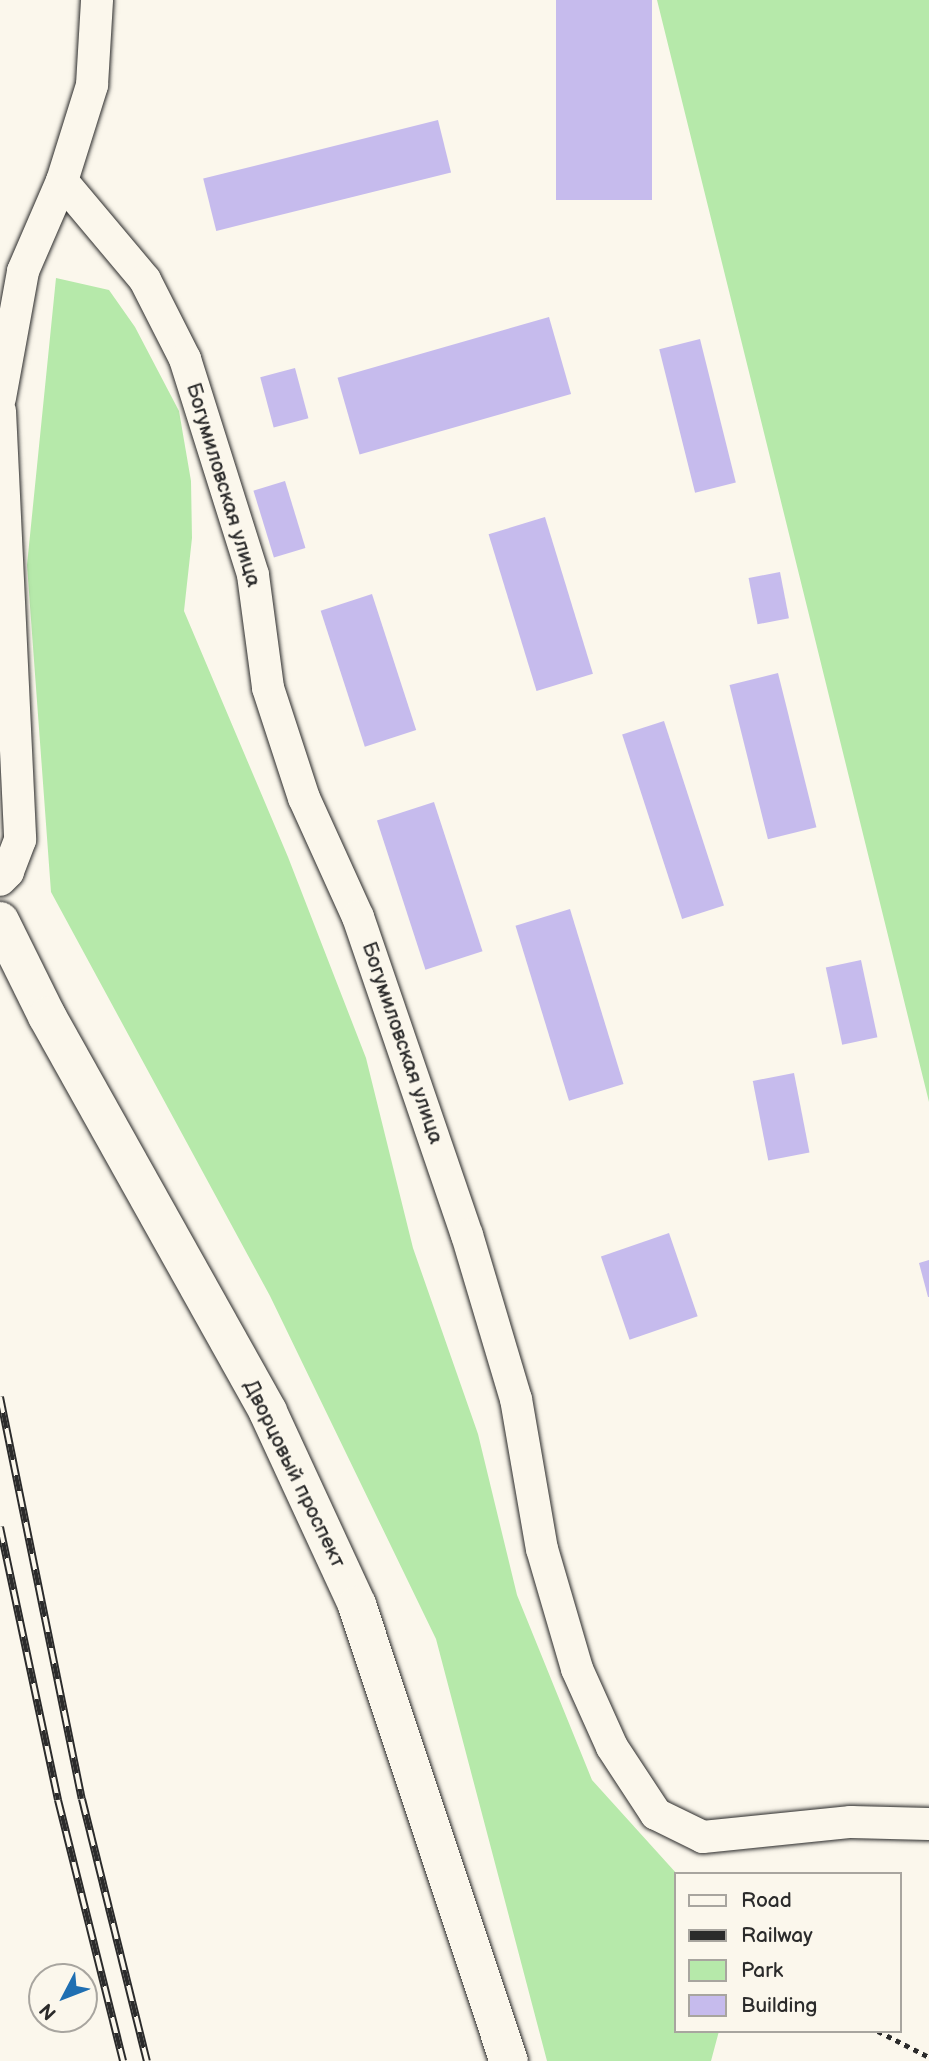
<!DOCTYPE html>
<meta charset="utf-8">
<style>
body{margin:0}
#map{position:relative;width:929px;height:2061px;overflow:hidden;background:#fbf7ec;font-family:"Balsamiq Sans",sans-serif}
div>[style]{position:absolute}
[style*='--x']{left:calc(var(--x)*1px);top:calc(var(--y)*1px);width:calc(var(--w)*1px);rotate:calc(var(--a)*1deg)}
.green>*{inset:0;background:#b6e9aa}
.building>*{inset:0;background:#c6bbed;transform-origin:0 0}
.path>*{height:4.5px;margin-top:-2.25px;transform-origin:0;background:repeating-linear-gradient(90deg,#2b2b2b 0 5px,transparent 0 10px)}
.roads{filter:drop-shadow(0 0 2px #2b2b2b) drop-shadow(0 0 2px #2b2b2b)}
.minor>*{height:32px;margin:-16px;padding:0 16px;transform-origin:16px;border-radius:16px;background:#fbf7ec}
.primary>*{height:38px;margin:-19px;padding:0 19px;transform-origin:19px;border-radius:19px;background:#fbf7ec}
.rail>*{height:8px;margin-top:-4px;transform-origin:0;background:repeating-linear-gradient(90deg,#fbf7ec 0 16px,#2b2b2b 0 32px);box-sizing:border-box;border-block:2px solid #2b2b2b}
span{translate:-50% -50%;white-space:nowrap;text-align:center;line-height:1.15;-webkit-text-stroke:5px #fbf7ec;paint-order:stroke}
.street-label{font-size:21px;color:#2b2b2b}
.legend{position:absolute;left:674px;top:1872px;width:228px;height:161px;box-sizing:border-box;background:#fbf7ec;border:2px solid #a8a59f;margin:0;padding:9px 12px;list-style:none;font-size:21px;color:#2b2b2b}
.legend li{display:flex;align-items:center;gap:14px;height:35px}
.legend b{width:35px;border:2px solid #a8a59f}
.north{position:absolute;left:28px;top:1963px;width:70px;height:70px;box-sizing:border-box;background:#fbf7ec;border:2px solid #a8a59f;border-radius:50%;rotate:228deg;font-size:19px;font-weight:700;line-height:28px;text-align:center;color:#2b2b2b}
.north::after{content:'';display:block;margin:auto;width:24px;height:32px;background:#1f6fb2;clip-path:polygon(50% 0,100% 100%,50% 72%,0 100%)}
</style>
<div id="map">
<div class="green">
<div style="clip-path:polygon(657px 0,929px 0,929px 1102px,813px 631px)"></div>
<div style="clip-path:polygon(56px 278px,109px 290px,135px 327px,179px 411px,191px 481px,192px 538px,184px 611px,288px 857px,366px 1058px,413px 1248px,478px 1434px,517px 1595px,592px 1780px,677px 1874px,675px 2031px,719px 2031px,711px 2061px,547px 2061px,436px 1639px,270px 1296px,51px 892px,27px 565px)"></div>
</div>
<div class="building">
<div style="left:556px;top:0;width:96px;height:200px"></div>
<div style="left:438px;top:120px;width:54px;height:242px;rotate:76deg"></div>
<div style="left:549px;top:317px;width:80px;height:220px;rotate:74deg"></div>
<div style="left:700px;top:339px;width:148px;height:42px;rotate:76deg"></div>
<div style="left:295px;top:368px;width:52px;height:36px;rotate:75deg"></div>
<div style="left:285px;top:481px;width:70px;height:33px;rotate:73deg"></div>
<div style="left:545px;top:517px;width:164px;height:59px;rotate:73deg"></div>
<div style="left:780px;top:572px;width:47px;height:32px;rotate:79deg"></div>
<div style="left:372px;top:594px;width:143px;height:54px;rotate:72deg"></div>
<div style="left:778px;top:673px;width:159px;height:50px;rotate:76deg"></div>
<div style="left:664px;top:721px;width:194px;height:44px;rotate:72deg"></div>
<div style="left:434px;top:802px;width:157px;height:60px;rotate:72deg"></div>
<div style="left:570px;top:909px;width:183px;height:57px;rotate:73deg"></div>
<div style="left:861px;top:960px;width:79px;height:36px;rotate:78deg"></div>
<div style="left:794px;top:1073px;width:81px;height:42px;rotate:79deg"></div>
<div style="left:669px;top:1233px;width:88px;height:72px;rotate:71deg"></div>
<div style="clip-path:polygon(929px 1260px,929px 1297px,928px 1297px,919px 1263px)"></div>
</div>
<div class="path">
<div style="--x:878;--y:2031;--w:57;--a:27"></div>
</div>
<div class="roads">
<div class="minor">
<div style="--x:62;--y:181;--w:129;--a:50"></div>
<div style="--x:145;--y:280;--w:89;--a:63.1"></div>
<div style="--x:185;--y:359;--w:226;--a:72.5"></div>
<div style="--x:253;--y:575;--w:114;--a:82.4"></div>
<div style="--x:268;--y:688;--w:116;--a:71.9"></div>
<div style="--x:304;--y:798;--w:131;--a:65.6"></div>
<div style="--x:358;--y:917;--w:336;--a:71.1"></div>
<div style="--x:467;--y:1235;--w:171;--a:73.4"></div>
<div style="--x:516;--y:1399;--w:152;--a:80.2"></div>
<div style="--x:542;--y:1549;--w:125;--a:73.7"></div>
<div style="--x:577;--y:1669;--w:85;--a:65.8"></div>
<div style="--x:612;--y:1747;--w:80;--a:56.7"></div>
<div style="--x:656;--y:1814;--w:52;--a:26.1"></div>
<div style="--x:703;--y:1837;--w:149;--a:-5.8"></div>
<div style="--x:851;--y:1822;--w:78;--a:1.5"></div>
<div style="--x:0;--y:398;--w:129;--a:-79.7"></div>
<div style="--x:23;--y:271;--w:98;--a:-66.6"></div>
<div style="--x:62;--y:181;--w:101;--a:-72.6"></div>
<div style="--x:92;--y:85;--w:85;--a:-86.6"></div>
<div style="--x:0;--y:411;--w:429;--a:87.3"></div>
<div style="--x:20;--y:840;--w:34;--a:111"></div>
<div style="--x:8;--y:872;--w:11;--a:135"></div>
</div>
<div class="primary">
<div style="--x:0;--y:921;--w:106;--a:63.7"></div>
<div style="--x:47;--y:1016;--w:453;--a:60.8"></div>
<div style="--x:268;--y:1412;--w:213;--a:65.2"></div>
<div style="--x:357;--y:1605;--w:481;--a:71.6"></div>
</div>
</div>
<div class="rail">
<div style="--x:0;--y:1397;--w:410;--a:78.5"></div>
<div style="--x:82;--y:1799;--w:270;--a:76.1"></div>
<div style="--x:0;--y:1527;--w:279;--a:78"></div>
<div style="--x:58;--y:1800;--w:269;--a:76"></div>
</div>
<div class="street-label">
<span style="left:223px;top:485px;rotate:73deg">Богумиловская улица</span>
<span style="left:402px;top:1043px;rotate:71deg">Богумиловская улица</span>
<span style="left:294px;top:1474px;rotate:64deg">Дворцовый проспект</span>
</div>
<ul class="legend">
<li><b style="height:9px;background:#fbf7ec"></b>Road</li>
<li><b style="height:9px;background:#2b2b2b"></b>Railway</li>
<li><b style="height:19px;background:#b6e9aa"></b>Park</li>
<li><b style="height:19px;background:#c6bbed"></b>Building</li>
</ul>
<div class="north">N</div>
</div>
